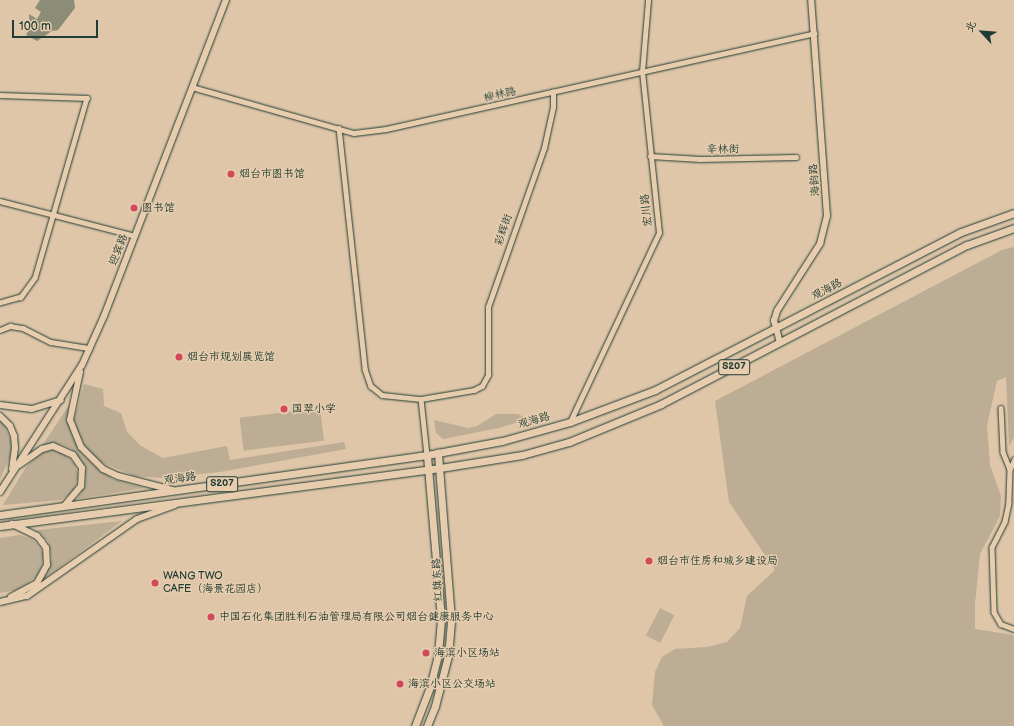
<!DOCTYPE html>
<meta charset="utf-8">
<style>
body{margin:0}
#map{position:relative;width:1014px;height:726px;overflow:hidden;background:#dfc6a9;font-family:"Balsamiq Sans","LXGW WenKai TC",sans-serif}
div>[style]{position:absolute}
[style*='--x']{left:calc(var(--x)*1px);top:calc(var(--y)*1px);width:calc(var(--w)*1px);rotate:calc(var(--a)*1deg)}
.green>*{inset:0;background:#bcad94;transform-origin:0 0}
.water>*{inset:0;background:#8d8c77}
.roads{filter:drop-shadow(0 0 1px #1f3d34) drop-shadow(0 0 1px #1f3d34)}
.minor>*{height:4.5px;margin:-2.25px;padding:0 2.25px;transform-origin:2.25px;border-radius:2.25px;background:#e7ccae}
.tertiary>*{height:5.5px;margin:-2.75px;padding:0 2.75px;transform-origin:2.75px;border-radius:2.75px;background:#e7ccae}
.secondary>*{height:6px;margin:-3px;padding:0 3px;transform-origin:3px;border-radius:3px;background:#e7ccae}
.primary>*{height:7px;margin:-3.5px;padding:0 3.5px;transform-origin:3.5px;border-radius:3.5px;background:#e7ccae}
.dots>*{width:11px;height:11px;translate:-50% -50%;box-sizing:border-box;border:2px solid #e7ccae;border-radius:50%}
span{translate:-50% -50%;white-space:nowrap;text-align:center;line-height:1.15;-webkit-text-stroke:3px #e7ccae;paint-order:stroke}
.shield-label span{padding:1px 3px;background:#e7ccae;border:1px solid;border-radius:3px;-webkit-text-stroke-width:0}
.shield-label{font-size:10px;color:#1f3d34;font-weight:700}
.street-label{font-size:11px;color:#1f3d34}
.poi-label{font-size:11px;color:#1f3d34}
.left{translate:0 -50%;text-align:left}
.north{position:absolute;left:962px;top:12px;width:40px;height:40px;-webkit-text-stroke:3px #e7ccae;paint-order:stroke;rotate:296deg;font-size:11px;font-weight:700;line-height:16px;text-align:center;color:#1f3d34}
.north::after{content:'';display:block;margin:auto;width:14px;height:18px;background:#1f3d34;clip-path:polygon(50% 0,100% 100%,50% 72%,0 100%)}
.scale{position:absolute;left:12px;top:20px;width:86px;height:18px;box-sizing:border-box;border:2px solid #1f3d34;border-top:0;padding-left:5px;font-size:12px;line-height:14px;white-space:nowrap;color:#1f3d34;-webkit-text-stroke:3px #e7ccae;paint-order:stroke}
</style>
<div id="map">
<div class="green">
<div style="clip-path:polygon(1014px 247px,1014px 437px,1009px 446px,1006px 377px,997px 381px,987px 426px,990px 465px,1001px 496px,1000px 516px,980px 554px,975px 604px,975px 629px,1013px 635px,1014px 638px,1014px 726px,664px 726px,652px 705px,655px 672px,662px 657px,675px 649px,707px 647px,727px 642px,740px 628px,747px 596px,775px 570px,729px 502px,715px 401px,1002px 250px)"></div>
<div style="clip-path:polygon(84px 384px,103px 389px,104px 406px,121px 413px,127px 432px,141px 446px,163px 458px,227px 446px,230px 460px,344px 442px,346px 449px,220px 472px,161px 478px,135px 476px,100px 462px,88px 451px,78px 432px,74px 420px)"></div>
<div style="clip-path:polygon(69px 405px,70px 429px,82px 454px,113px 479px,145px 488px,77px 499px,85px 485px,86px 477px,82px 461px,72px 449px,60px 444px,42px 446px)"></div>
<div style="left:320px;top:408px;width:33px;height:81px;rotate:83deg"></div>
<div style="clip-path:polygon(496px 414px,518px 414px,528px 419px,499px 428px,443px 439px,436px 433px,434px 420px,468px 428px,477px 426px)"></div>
<div style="clip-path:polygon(0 420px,4px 424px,11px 441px,11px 455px,0 479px)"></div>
<div style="clip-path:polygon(50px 450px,63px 453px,75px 464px,78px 476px,74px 492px,61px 500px,3px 505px,26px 467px,42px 452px)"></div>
<div style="clip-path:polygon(122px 521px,44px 579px,52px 558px,48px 541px,37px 530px)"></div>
<div style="clip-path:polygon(20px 535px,32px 539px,39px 546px,43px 554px,42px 566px,37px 576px,27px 584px,16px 590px,0 593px,0 538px)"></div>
<div style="left:660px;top:608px;width:16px;height:31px;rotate:27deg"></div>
</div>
<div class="water">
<div style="clip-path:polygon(40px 0,74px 0,75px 8px,58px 30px,52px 31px,37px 41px,26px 35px,30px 28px,29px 14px,37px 19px,41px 12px,35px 8px)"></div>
</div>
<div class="roads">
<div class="minor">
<div style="--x:192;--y:87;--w:168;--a:15.9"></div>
<div style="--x:354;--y:133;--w:32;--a:-7"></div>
<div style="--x:386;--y:129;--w:439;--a:-12.6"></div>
<div style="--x:0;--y:95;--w:87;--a:2"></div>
<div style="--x:87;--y:98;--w:187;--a:106.1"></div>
<div style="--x:35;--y:278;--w:24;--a:126"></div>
<div style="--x:21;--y:297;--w:22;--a:164"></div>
<div style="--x:339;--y:128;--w:242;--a:83.8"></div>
<div style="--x:365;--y:369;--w:18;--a:71"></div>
<div style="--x:371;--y:386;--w:14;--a:39"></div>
<div style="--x:382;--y:395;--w:39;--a:6"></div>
<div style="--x:421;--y:399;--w:56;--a:83.9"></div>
<div style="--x:650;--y:156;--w:50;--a:3.4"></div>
<div style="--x:700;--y:159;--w:96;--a:-1.2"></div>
<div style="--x:0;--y:201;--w:139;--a:14.5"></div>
<div style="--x:0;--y:330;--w:11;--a:-22"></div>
<div style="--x:10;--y:326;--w:13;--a:9"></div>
<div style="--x:23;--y:328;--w:31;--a:27"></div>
<div style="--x:51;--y:342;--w:39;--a:9"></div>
<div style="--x:421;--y:399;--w:54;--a:-9.6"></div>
<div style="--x:474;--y:390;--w:9;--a:-27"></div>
<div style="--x:482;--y:386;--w:13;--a:-61"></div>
<div style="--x:488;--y:375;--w:68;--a:-90"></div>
<div style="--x:488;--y:307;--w:169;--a:-70.6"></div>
<div style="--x:544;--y:148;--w:42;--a:-77.6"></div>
<div style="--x:553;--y:107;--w:15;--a:-90"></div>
<div style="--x:1001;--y:408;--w:44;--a:87.4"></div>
<div style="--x:1003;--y:452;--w:18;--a:68"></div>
<div style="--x:1010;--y:469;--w:34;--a:92"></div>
<div style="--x:1009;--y:503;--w:19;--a:102"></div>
<div style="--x:1005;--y:522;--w:28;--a:117"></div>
<div style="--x:992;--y:547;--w:65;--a:88.2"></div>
<div style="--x:994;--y:612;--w:14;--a:60"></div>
<div style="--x:1001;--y:624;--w:14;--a:21"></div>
<div style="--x:570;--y:422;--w:209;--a:-64.8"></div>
<div style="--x:659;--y:233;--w:162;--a:-96"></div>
<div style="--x:642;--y:72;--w:72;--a:-85.2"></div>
<div style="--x:1010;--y:469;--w:10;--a:-66"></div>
</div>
<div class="tertiary">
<div style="--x:780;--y:343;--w:23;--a:-105"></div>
<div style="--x:774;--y:321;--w:10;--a:-73"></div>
<div style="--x:777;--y:311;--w:80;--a:-57.3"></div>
<div style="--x:820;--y:244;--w:29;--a:-76"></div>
<div style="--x:827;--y:216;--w:217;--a:-94.2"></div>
</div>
<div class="secondary">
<div style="--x:80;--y:372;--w:49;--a:101.8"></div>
<div style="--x:70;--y:420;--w:29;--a:68"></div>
<div style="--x:81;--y:447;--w:31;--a:45"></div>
<div style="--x:103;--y:469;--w:17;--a:25"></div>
<div style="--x:118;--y:476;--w:56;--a:14.5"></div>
<div style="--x:0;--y:405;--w:32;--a:7"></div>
<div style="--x:32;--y:409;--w:30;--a:-17"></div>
<div style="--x:0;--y:416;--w:14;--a:45"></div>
<div style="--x:10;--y:426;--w:11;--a:68"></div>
<div style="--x:14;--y:436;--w:12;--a:85"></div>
<div style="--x:15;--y:448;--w:21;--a:98"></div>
<div style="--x:19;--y:465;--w:28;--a:-35"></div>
<div style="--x:42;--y:449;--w:11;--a:-15"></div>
<div style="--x:53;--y:446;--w:22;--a:24"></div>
<div style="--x:73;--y:455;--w:16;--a:55"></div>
<div style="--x:82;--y:468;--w:18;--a:93"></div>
<div style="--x:81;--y:486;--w:26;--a:130"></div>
<div style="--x:0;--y:492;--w:151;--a:-57.2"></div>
<div style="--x:82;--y:365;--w:54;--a:-65.8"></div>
<div style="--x:104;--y:316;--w:339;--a:-68.9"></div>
<div style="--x:11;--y:597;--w:30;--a:-28"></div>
<div style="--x:37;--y:583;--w:21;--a:-61"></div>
<div style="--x:47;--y:565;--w:17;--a:-93"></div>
<div style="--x:46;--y:548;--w:7;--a:-124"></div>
<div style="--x:42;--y:542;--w:8;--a:-130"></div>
<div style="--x:37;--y:536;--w:28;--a:-154"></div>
<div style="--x:0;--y:602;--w:28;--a:-13"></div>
<div style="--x:27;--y:596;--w:134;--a:-35"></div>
<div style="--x:137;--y:519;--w:40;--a:-20.2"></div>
</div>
<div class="primary">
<div style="--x:0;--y:515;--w:431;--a:-8"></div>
<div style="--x:427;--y:455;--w:76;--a:-10.6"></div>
<div style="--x:502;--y:441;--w:71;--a:-15.6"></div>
<div style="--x:570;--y:422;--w:91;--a:-20.6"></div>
<div style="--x:655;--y:390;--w:344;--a:-27.3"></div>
<div style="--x:961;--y:232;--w:56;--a:-19.7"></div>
<div style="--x:0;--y:526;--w:444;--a:-7.5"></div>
<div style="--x:440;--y:468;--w:83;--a:-9"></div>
<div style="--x:522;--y:455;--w:49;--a:-15.5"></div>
<div style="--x:569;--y:442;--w:100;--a:-22.4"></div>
<div style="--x:661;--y:404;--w:345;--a:-27.5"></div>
<div style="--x:967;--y:245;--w:50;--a:-19.9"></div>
<div style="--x:415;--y:726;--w:42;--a:-69"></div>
<div style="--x:430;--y:687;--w:34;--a:-76"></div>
<div style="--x:438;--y:654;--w:35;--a:-85"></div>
<div style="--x:441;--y:619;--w:165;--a:-94.9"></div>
<div style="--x:427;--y:726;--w:22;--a:-68"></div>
<div style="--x:435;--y:706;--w:52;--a:-75.4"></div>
<div style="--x:448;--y:656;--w:37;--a:-85"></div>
<div style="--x:451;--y:619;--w:167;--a:-94.5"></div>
</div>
</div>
<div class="dots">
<div style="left:231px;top:174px;background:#d1495b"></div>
<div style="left:134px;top:208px;background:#d1495b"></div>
<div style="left:179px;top:357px;background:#d1495b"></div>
<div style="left:284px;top:409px;background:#d1495b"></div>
<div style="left:649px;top:561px;background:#d1495b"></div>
<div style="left:155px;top:583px;background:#d1495b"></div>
<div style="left:211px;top:617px;background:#d1495b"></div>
<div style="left:426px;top:653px;background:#d1495b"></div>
<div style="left:400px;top:684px;background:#d1495b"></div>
</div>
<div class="shield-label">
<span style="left:734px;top:367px">S207</span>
<span style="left:222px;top:484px">S207</span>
</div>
<div class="street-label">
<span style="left:500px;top:95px;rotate:-13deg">柳林路</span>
<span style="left:723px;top:150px;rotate:-1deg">辛林街</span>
<span style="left:815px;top:180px;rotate:-95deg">海韵路</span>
<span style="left:647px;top:210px;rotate:-96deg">宏川路</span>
<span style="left:504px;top:230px;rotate:-71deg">彩辉街</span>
<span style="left:119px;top:250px;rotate:-69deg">迎宾路</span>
<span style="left:827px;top:290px;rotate:-28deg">观海路</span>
<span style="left:534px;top:421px;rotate:-16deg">观海路</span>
<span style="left:180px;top:479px;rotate:-8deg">观海路</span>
<span style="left:438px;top:580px;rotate:-93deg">红旗东路</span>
</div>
<div class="poi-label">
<span class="left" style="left:239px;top:174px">烟台市图书馆</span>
<span class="left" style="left:142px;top:208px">图书馆</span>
<span class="left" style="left:187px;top:357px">烟台市规划展览馆</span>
<span class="left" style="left:292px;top:409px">国翠小学</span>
<span class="left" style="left:657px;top:561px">烟台市住房和城乡建设局</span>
<span class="left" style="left:163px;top:583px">WANG TWO<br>CAFE（海景花园店）</span>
<span class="left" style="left:219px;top:617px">中国石化集团胜利石油管理局有限公司烟台健康服务中心</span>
<span class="left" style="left:434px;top:653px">海滨小区场站</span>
<span class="left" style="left:408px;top:684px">海滨小区公交场站</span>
</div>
<div class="north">北</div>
<div class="scale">100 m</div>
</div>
